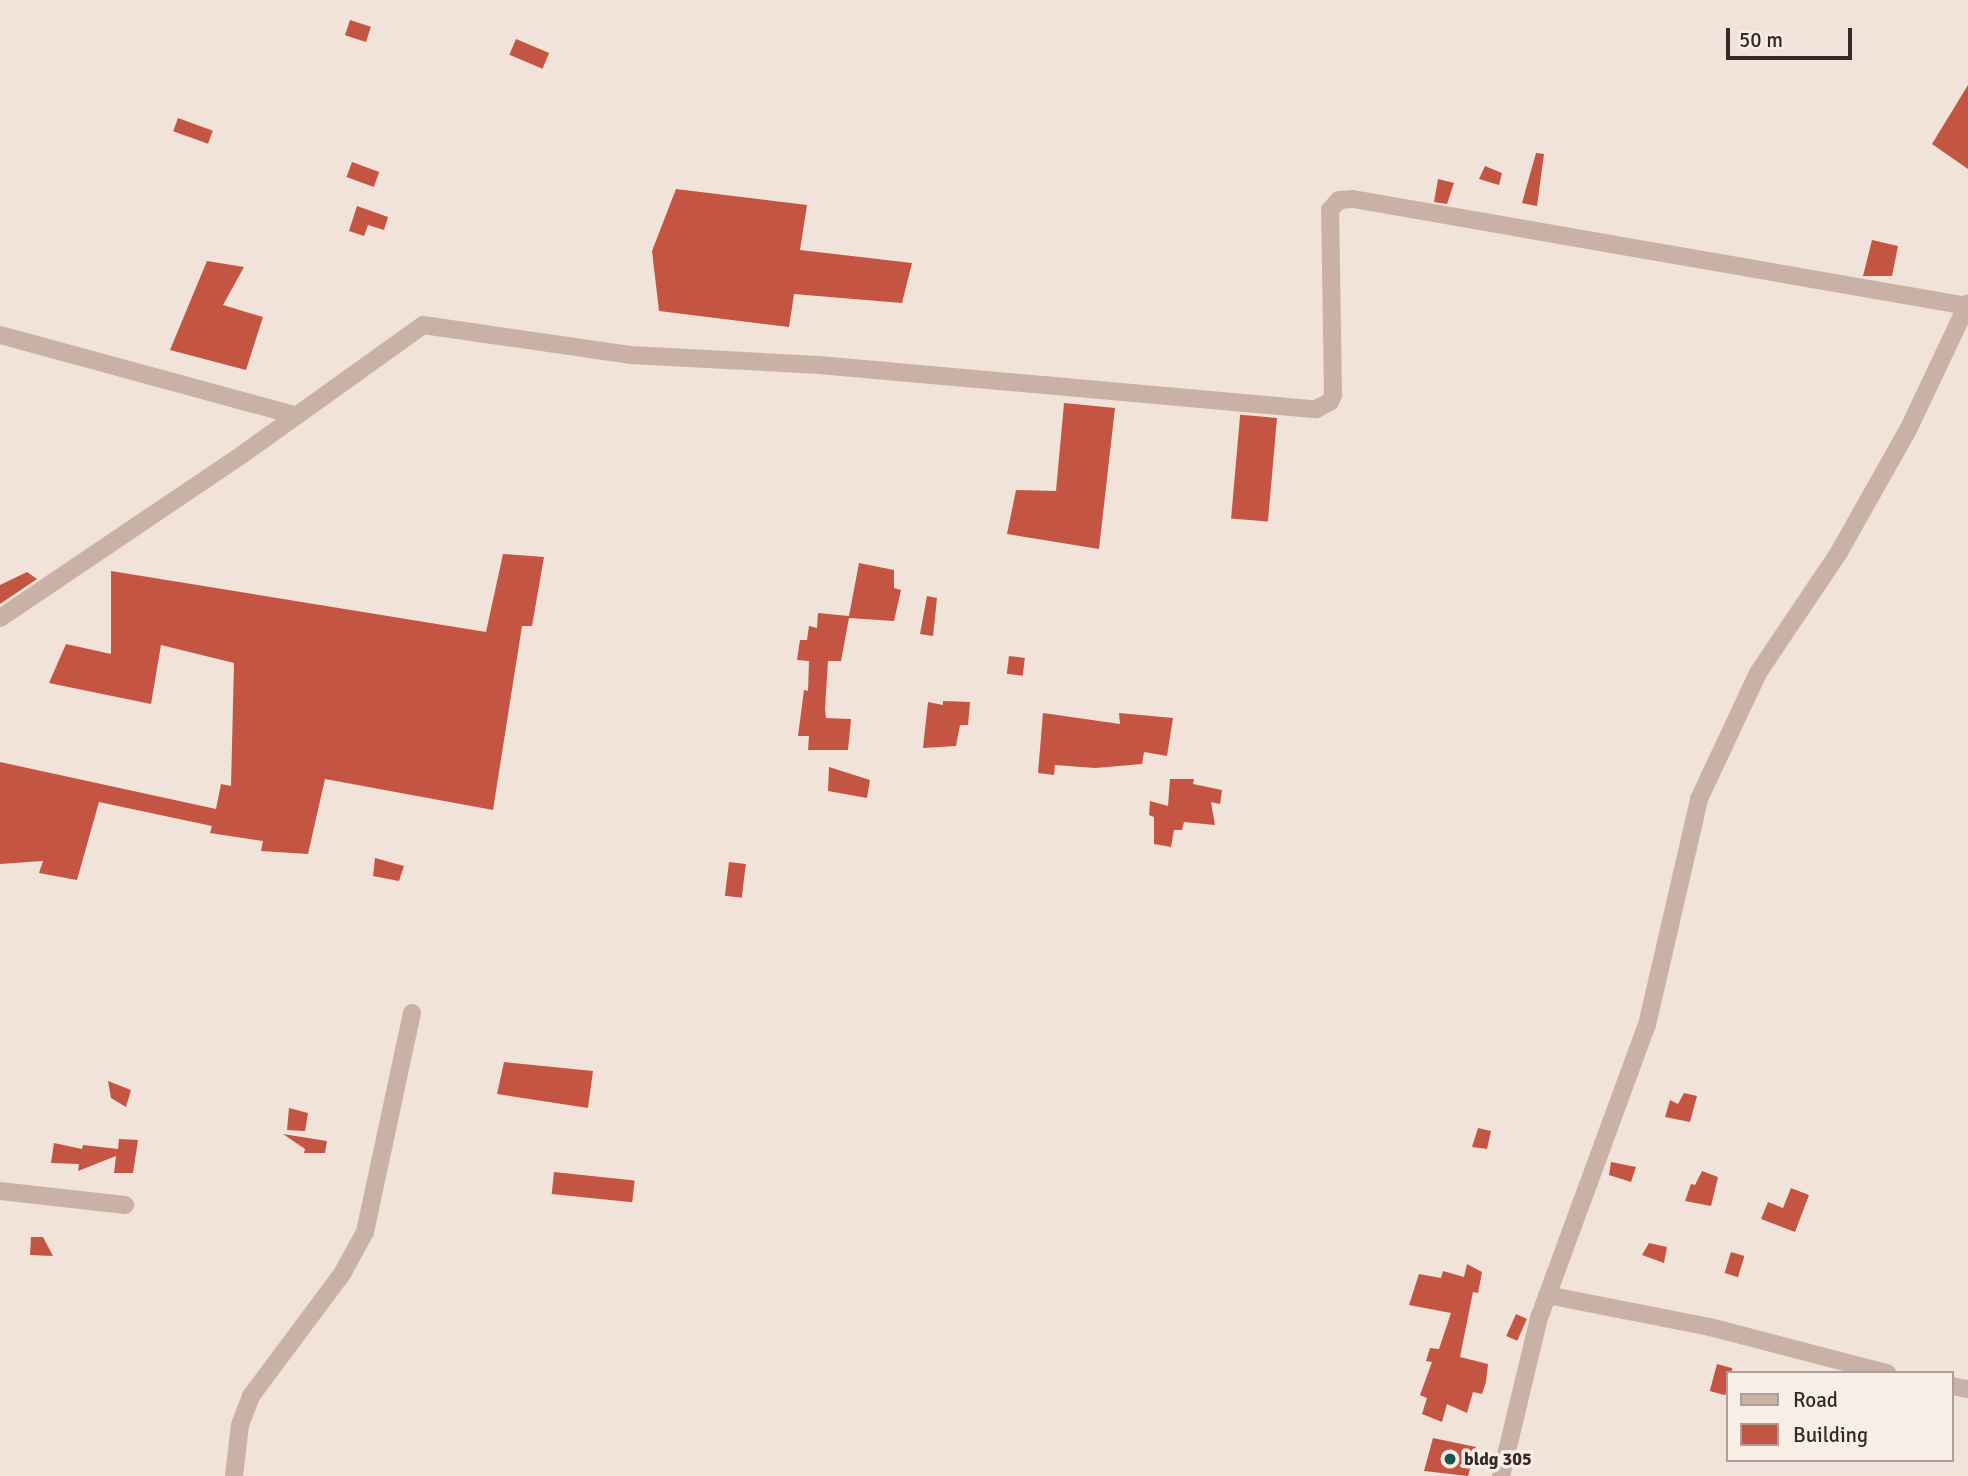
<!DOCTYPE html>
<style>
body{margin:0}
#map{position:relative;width:1968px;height:1476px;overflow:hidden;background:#f1e3d9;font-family:Signika,sans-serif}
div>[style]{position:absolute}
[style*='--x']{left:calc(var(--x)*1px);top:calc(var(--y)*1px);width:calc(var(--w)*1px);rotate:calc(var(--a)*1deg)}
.building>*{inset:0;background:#c55543;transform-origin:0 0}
.street>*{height:18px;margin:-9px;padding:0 9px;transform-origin:9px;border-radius:9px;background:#c9b2a5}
.dots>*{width:19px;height:19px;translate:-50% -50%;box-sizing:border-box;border:4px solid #f9eee5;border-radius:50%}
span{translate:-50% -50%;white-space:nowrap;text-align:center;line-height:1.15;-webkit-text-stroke:7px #f9eee5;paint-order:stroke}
.poi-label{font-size:18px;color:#342926;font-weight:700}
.left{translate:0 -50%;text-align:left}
.legend{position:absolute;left:1726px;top:1371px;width:228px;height:91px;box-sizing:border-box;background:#f9eee5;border:2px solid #aa9f99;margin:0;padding:9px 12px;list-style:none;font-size:21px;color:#342926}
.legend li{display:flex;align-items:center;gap:14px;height:35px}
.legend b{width:35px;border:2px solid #aa9f99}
.scale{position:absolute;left:1726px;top:28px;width:126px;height:32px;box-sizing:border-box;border:4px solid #342926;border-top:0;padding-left:9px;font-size:21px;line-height:24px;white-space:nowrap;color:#342926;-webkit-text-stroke:5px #f9eee5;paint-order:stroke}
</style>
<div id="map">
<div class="building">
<div style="left:350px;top:20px;width:22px;height:16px;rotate:18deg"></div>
<div style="left:516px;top:39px;width:36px;height:17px;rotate:23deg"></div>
<div style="clip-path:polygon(1968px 85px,1968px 169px,1932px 144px)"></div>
<div style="left:178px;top:118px;width:37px;height:14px;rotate:20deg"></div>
<div style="clip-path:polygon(1536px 153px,1544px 154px,1537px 206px,1522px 203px)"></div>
<div style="left:352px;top:162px;width:29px;height:16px;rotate:20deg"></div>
<div style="clip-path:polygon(1485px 166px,1502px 173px,1499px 185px,1479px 179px)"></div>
<div style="clip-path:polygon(1438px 179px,1454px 183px,1447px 204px,1434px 202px)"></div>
<div style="clip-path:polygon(676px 189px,807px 205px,800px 250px,912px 263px,902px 303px,794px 294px,789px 327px,659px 311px,652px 251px)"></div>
<div style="clip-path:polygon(357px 206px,388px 217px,384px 230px,368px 225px,364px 236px,349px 231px)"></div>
<div style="clip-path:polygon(1872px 240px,1898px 246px,1892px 276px,1863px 276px)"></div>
<div style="clip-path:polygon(207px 261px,244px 267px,223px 305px,263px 317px,246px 370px,170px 350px)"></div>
<div style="clip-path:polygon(1064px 403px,1115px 408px,1099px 549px,1007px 534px,1016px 490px,1056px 491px)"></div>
<div style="left:1277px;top:418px;width:104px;height:37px;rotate:95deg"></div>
<div style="clip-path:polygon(503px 554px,544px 557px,532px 626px,522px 626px,493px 810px,325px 779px,308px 854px,261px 851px,263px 841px,210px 833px,212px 826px,99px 802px,77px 880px,39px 873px,43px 861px,0 864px,0 762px,216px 809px,221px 784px,231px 786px,234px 663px,161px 645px,151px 704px,49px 683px,66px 644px,111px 654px,111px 571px,486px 632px)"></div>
<div style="clip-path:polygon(859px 563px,894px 570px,894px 588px,901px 590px,894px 621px,849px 618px,841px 661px,828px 661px,825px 709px,826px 718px,851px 719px,848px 750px,808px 750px,809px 736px,798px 736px,804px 690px,808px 691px,809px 661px,797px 660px,800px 640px,807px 640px,809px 626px,817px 628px,818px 613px,849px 616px)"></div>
<div style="clip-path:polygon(27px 572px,37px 579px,0 604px,0 585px)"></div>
<div style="clip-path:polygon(927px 596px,937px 598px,933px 636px,920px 634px)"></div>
<div style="left:1009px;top:656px;width:16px;height:18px;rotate:7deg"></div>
<div style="clip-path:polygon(943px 701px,970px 702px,968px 725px,960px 725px,956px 746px,923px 748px,928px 702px,943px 705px)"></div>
<div style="clip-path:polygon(1043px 713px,1120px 724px,1119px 713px,1173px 718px,1167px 756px,1144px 752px,1142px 764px,1095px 768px,1055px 765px,1054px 775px,1038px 773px)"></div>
<div style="clip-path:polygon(829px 767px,870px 780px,867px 798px,828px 791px)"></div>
<div style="clip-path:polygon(1170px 779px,1194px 779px,1193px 784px,1222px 790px,1220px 804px,1211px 802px,1215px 825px,1184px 822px,1182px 830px,1174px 830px,1171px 847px,1154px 844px,1154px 817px,1149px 815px,1150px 801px,1168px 806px)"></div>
<div style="clip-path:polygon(375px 858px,404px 866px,399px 881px,373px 876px)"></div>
<div style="left:729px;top:862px;width:17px;height:34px;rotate:7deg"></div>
<div style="clip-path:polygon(504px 1062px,593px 1071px,588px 1108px,497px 1094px)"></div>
<div style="clip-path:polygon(108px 1081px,131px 1090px,126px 1107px,111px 1098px)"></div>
<div style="clip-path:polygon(1684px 1093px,1697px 1096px,1690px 1122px,1665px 1117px,1670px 1100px,1678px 1104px)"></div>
<div style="clip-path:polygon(289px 1108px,308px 1113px,305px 1131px,287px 1130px)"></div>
<div style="clip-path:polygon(1478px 1128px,1491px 1131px,1487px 1149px,1472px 1147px)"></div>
<div style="clip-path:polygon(283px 1134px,327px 1141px,325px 1153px,304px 1153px,305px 1149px)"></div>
<div style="clip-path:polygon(119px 1139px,138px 1140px,133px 1173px,114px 1173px,116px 1156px,78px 1171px,79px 1164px,51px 1163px,54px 1143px,82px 1149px,83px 1145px,118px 1149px)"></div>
<div style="clip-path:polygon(1611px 1162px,1636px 1167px,1631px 1182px,1609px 1175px)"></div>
<div style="clip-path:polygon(1702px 1171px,1718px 1177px,1711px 1206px,1685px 1201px,1691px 1184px,1695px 1185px)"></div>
<div style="left:554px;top:1172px;width:81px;height:22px;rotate:6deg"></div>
<div style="clip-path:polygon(1791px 1188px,1809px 1195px,1795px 1232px,1761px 1219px,1768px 1202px,1783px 1208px)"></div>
<div style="clip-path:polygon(31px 1237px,43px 1237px,53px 1256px,30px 1255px)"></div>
<div style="clip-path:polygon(1649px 1243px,1667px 1247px,1664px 1263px,1642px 1255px)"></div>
<div style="left:1731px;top:1252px;width:14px;height:22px;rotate:17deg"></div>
<div style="clip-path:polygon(1467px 1264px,1482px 1272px,1478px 1293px,1473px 1292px,1460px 1357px,1488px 1364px,1486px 1382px,1482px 1394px,1473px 1392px,1467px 1413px,1447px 1404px,1442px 1422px,1422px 1414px,1427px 1398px,1420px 1395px,1432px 1362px,1426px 1361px,1430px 1348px,1439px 1349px,1451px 1313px,1409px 1305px,1419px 1274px,1441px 1278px,1443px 1271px,1464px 1277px)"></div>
<div style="left:1516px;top:1314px;width:12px;height:24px;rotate:24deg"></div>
<div style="left:1717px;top:1364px;width:16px;height:28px;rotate:15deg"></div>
<div style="clip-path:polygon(1433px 1438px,1476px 1447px,1468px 1476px,1424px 1471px)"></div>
</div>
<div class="street">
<div style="--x:0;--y:335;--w:306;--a:15.2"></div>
<div style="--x:0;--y:618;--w:293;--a:-34"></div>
<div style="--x:243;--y:454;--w:221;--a:-35.6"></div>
<div style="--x:423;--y:325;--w:209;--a:8.2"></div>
<div style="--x:630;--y:355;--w:189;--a:3"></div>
<div style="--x:819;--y:365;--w:499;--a:5.1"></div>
<div style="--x:1316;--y:409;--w:16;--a:-27"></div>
<div style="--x:1330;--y:402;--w:8;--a:-67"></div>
<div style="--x:1333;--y:395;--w:185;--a:-90.9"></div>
<div style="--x:1330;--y:210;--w:13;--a:-48"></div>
<div style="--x:1339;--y:200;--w:14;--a:-4"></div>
<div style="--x:1353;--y:199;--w:623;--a:9.89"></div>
<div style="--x:0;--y:1191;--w:126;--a:6.4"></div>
<div style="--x:1547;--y:1295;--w:166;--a:11.1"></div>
<div style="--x:1710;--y:1327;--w:183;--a:14.6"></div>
<div style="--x:1952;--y:1386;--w:16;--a:11"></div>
<div style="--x:234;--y:1476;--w:51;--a:-83.3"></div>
<div style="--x:240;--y:1425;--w:31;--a:-69"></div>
<div style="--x:251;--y:1396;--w:152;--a:-53.3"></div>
<div style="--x:342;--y:1274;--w:48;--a:-61.3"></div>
<div style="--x:365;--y:1232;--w:224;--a:-77.9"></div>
<div style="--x:1501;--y:1476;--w:163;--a:-76.5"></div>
<div style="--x:1539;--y:1318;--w:312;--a:-69.8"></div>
<div style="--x:1647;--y:1025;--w:232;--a:-77"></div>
<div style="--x:1699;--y:799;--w:139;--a:-64.9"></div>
<div style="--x:1758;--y:673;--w:143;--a:-56.1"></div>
<div style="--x:1838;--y:554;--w:142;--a:-60.6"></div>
<div style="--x:1908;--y:430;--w:140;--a:-64.7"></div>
</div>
<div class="dots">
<div style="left:1450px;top:1459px;background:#1d5553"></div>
</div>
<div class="poi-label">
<span class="left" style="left:1464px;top:1459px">bldg 305</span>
</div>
<ul class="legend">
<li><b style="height:9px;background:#c9b2a5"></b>Road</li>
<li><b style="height:19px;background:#c55543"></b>Building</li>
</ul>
<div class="scale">50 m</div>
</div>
